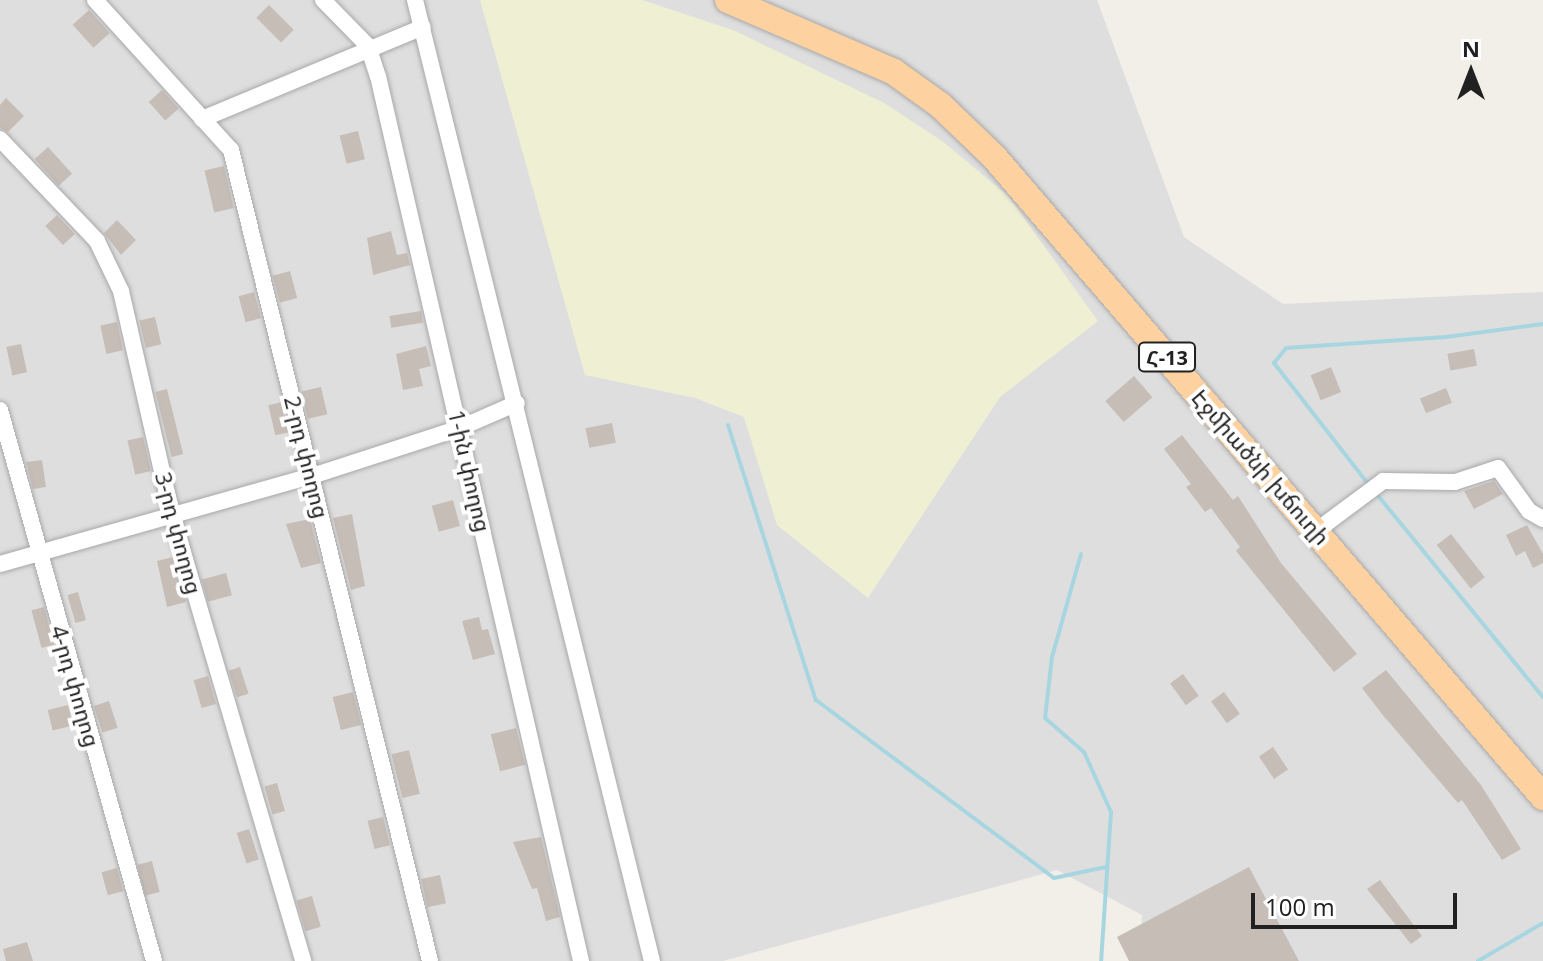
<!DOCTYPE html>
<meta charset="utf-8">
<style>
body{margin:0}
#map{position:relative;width:1543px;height:961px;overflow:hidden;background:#f2eee8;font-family:"Open Sans","Noto Sans Armenian",sans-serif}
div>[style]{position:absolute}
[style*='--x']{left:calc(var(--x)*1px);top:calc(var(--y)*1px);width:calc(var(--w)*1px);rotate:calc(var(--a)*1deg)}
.residential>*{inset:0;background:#dfdede}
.farmland>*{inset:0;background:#eff0d3}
.stream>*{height:4px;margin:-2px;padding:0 2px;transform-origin:2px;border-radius:2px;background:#a8d6e0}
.building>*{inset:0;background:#c7bdb7;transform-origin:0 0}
.roads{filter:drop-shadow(0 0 2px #a8a8a8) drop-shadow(0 0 2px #a8a8a8)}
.street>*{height:16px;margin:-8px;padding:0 8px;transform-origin:8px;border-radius:8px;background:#fff}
.primary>*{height:26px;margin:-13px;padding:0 13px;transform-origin:13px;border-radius:13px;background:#fed1a0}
span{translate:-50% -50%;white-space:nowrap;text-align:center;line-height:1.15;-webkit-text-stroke:8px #fff;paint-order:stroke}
.shield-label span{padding:2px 6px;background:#fff;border:2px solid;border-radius:6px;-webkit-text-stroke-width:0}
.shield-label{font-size:20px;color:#212121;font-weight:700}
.street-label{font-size:22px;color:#212121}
.north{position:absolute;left:1431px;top:32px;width:80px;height:80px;-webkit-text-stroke:6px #fff;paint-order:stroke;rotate:0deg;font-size:22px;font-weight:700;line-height:32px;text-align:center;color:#212121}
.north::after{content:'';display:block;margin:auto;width:28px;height:36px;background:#212121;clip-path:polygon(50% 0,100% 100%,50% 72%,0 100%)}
.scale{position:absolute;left:1251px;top:893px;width:206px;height:36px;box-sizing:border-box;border:4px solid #212121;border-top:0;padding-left:10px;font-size:24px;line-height:28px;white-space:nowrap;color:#212121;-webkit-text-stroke:6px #fff;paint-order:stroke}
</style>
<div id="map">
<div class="residential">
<div style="clip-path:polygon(0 0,1097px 0,1184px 237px,1283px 304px,1543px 292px,1543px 961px,1140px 961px,1142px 915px,1057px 870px,723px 961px,0 961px)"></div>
</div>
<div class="farmland">
<div style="clip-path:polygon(480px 0,642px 0,733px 30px,884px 103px,942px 141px,1008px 196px,1098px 321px,1000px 397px,868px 598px,777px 525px,744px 417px,695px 398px,585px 375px)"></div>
</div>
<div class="stream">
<div style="--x:728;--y:425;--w:289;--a:72.3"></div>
<div style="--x:816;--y:700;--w:297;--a:36.8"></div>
<div style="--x:1054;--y:878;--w:53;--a:-11.9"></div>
<div style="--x:1369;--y:485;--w:155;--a:-127.9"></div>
<div style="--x:1274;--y:363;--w:19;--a:-51"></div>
<div style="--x:1286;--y:348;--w:160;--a:-3.9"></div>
<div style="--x:1446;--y:337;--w:98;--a:-7.6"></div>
<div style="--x:1375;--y:492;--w:265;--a:50.7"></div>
<div style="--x:1081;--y:554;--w:107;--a:105.7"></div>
<div style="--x:1052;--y:657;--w:61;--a:96.5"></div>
<div style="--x:1045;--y:718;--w:52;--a:41.1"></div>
<div style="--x:1084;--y:752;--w:66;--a:65.8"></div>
<div style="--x:1111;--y:812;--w:149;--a:93.8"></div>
<div style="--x:1478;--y:961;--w:75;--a:-30.3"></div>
</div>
<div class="building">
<div style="left:269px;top:5px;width:35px;height:18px;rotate:45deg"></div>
<div style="left:89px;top:10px;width:31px;height:22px;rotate:48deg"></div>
<div style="left:162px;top:90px;width:25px;height:18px;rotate:48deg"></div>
<div style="clip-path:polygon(6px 98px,24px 116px,8px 132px,0 128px,0 105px)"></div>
<div style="left:358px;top:131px;width:29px;height:19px;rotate:76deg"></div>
<div style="left:48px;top:147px;width:36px;height:18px;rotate:48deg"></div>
<div style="left:224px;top:166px;width:43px;height:20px;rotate:77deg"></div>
<div style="left:57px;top:215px;width:26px;height:16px;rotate:47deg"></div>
<div style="clip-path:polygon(117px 220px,136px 240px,121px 255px,104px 233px)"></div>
<div style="clip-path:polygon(391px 231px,397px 255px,407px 253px,410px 265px,373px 275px,367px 238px)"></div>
<div style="left:290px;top:271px;width:28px;height:18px;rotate:75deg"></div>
<div style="left:254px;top:292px;width:27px;height:16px;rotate:75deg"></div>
<div style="left:421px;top:311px;width:12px;height:32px;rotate:81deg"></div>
<div style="left:155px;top:317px;width:28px;height:16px;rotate:77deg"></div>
<div style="left:117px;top:322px;width:29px;height:17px;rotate:78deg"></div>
<div style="left:21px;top:344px;width:29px;height:15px;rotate:78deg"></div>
<div style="clip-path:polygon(426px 346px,431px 366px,419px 369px,423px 386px,403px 390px,396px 354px)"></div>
<div style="left:1474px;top:349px;width:17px;height:27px;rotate:80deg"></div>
<div style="left:1331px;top:367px;width:27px;height:22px;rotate:68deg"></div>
<div style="left:1134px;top:376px;width:28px;height:38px;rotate:49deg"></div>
<div style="left:321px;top:387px;width:28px;height:20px;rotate:77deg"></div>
<div style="left:1446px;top:388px;width:16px;height:28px;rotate:68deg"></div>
<div style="left:167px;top:389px;width:67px;height:12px;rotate:76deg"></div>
<div style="left:282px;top:402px;width:31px;height:14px;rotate:77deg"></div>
<div style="left:612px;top:423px;width:20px;height:27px;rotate:79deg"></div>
<div style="clip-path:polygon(1182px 435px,1233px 500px,1238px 496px,1281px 563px,1357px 654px,1334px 672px,1236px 551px,1240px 547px,1211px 508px,1205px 512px,1186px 487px,1191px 484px,1164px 449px)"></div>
<div style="left:143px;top:437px;width:35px;height:16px;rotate:77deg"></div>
<div style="clip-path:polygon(42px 460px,46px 487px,33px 489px,26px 462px)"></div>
<div style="clip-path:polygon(1494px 481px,1503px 494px,1474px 509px,1464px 491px)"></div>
<div style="left:453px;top:500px;width:27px;height:22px;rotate:75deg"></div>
<div style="clip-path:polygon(352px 514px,365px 586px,351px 590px,333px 518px)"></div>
<div style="clip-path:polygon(310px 519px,321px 563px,301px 568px,286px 524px)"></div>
<div style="clip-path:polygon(1527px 525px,1543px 554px,1543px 563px,1533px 568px,1525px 551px,1516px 556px,1506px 535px)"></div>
<div style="left:1451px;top:534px;width:55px;height:18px;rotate:52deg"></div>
<div style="clip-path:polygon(173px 557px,186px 602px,167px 607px,157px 561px)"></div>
<div style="left:226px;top:573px;width:23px;height:25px;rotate:75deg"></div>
<div style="left:78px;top:592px;width:29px;height:11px;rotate:74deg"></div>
<div style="left:44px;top:607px;width:39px;height:13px;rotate:75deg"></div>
<div style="clip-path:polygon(479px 617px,482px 630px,488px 629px,495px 654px,473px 660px,462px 621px)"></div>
<div style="left:240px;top:667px;width:28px;height:12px;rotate:72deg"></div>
<div style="clip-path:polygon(1386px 670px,1481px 785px,1521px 849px,1502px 860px,1462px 800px,1458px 803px,1382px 714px,1362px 688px)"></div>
<div style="left:1183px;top:674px;width:27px;height:16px;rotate:54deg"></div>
<div style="left:208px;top:676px;width:29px;height:15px;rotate:74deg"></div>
<div style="left:353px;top:692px;width:34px;height:21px;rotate:76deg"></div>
<div style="left:1224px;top:692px;width:27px;height:16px;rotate:54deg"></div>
<div style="left:109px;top:701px;width:28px;height:16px;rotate:72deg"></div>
<div style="left:68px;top:705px;width:21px;height:21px;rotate:76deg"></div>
<div style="left:516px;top:728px;width:38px;height:26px;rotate:76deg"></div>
<div style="left:1273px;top:747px;width:27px;height:17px;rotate:56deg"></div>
<div style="left:409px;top:750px;width:45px;height:18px;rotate:76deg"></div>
<div style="left:277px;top:783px;width:29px;height:13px;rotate:74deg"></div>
<div style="left:383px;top:817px;width:29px;height:16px;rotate:76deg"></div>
<div style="left:249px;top:829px;width:32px;height:13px;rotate:72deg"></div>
<div style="clip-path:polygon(541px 837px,560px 917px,546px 921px,537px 888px,532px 889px,513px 842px)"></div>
<div style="left:152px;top:861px;width:32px;height:15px;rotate:76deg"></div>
<div style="clip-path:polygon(1249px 867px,1299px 961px,1129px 961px,1117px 937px)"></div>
<div style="left:117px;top:868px;width:24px;height:16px;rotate:75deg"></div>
<div style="left:440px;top:875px;width:29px;height:19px;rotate:78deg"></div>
<div style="clip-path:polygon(1380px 880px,1422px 936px,1411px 944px,1367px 889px)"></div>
<div style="left:312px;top:896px;width:32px;height:16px;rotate:74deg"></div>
<div style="clip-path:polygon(27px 942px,33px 961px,6px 961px,3px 949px)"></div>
</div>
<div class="roads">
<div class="street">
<div style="--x:95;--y:0;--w:202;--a:47.8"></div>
<div style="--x:231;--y:150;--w:835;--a:76.21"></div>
<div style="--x:323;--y:0;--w:64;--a:45.6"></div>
<div style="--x:368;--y:46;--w:32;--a:72"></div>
<div style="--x:378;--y:76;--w:908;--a:77.08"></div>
<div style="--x:415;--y:0;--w:990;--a:76.15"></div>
<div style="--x:202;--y:119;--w:239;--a:-22.6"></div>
<div style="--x:0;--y:139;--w:141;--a:46.4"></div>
<div style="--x:97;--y:241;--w:55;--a:64.4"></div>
<div style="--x:121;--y:291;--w:230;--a:77.2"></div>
<div style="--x:172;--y:515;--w:465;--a:73.6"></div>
<div style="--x:0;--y:410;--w:572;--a:74.38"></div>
<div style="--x:1316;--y:531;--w:84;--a:-36.7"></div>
<div style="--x:1383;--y:481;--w:72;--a:0.8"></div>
<div style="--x:1455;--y:482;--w:45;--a:-18"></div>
<div style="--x:1498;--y:468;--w:53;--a:54.2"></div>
<div style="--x:1529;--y:511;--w:16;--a:30"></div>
<div style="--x:0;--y:564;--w:324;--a:-15.8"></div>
<div style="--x:312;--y:476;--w:156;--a:-18"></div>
<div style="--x:460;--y:428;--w:62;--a:-23.7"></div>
</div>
<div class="primary">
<div style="--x:728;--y:0;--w:181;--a:23.4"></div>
<div style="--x:894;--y:72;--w:57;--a:35.7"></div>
<div style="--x:940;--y:105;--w:76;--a:43.9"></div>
<div style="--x:995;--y:158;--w:842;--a:49.38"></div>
</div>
</div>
<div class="shield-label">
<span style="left:1167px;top:357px">Հ-13</span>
</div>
<div class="street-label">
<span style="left:307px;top:457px;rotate:76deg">2-րդ փողոց</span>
<span style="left:1261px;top:467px;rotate:49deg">Էջմիածնի խճուղի</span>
<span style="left:470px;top:471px;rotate:77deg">1-ին փողոց</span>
<span style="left:179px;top:533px;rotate:75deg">3-րդ փողոց</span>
<span style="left:76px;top:686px;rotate:74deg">4-րդ փողոց</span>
</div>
<div class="north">N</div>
<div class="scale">100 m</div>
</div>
